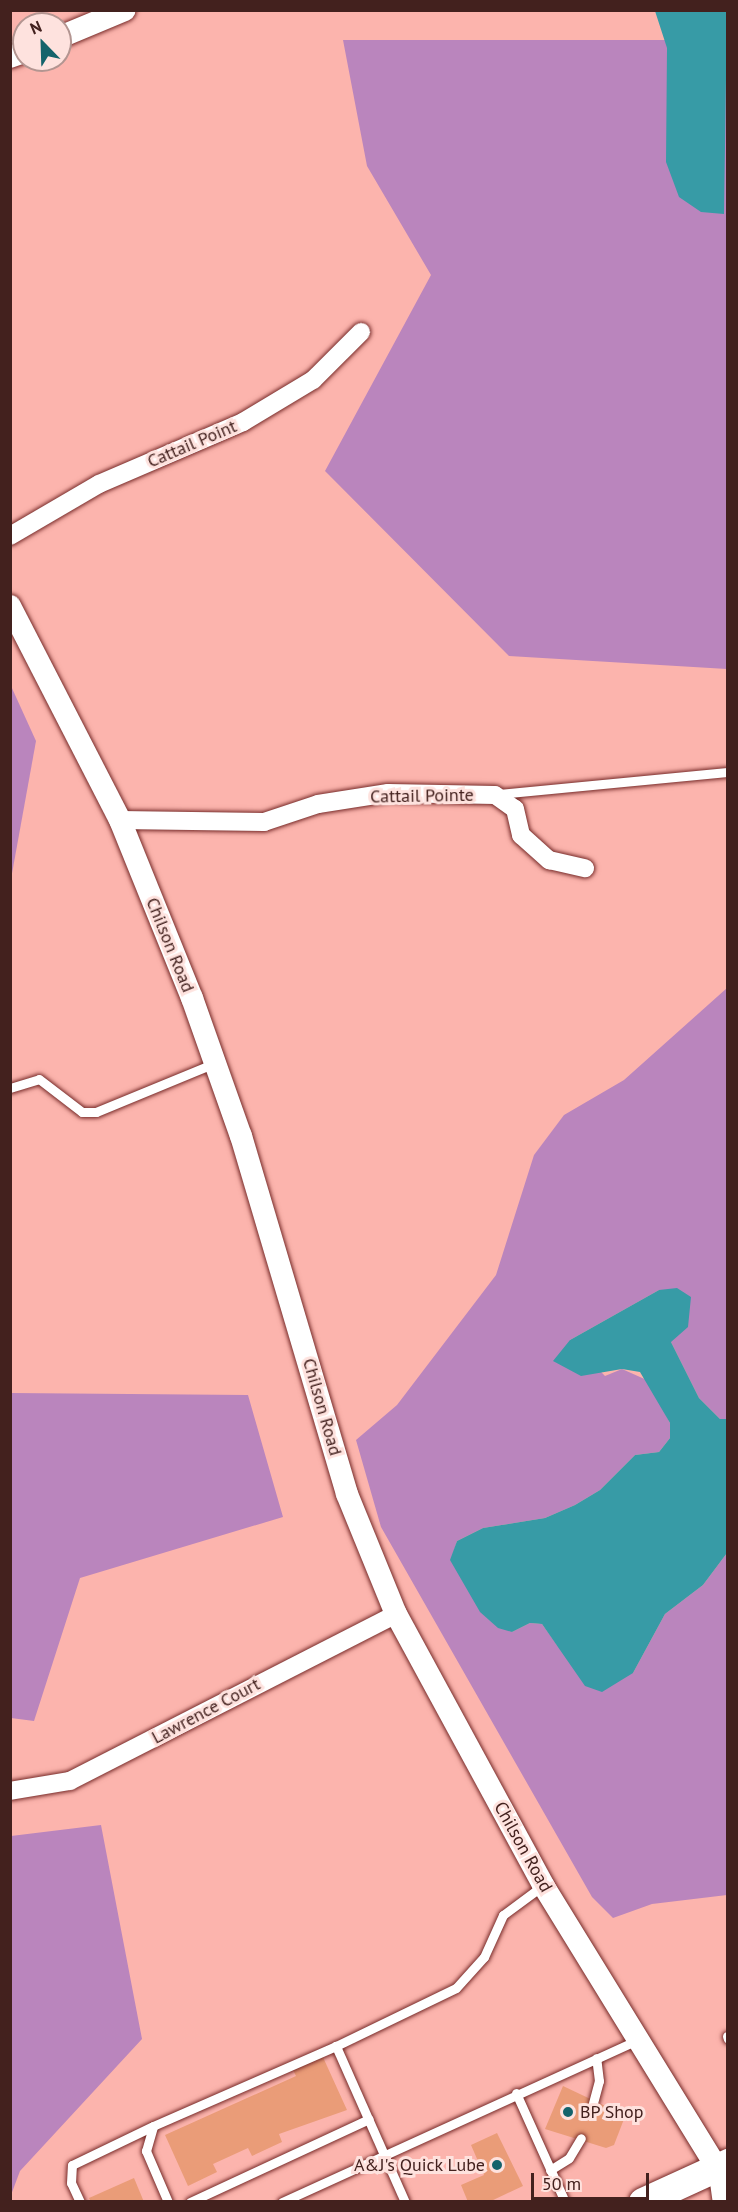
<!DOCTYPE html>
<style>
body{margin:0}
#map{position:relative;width:738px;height:2212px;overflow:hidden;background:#fcb4ad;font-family:"PT Sans",sans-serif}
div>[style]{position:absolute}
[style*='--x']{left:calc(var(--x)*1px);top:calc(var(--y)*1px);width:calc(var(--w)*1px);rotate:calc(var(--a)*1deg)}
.green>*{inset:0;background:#ba85bd}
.water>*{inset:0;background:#379ba6}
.building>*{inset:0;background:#ea9c78}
.roads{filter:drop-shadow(0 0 2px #772b29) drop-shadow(0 0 2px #772b29)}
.service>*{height:9px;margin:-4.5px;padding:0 4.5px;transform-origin:4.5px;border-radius:4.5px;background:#fff}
.minor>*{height:18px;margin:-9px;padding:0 9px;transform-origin:9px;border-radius:9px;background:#fff}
.tertiary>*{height:22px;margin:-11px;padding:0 11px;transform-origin:11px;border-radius:11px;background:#fff}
.primary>*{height:28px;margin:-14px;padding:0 14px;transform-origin:14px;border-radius:14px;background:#fff}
.dots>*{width:16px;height:16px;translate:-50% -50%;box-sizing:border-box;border:3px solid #fee2de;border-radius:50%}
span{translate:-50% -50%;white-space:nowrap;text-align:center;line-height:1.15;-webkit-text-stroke:6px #fee2de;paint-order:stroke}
.street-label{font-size:18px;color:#43211e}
.poi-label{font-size:18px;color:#43211e}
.left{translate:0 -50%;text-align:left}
.right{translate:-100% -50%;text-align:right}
.frame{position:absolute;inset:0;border:12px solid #43211e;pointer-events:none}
.north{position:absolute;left:12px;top:12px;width:60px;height:60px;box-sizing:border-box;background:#fee2de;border:2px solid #b39591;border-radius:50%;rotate:337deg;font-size:16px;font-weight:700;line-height:24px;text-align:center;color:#43211e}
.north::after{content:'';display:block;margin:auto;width:21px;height:27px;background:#14636b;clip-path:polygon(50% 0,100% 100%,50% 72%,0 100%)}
.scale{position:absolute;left:531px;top:2173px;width:118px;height:27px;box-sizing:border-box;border:3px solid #43211e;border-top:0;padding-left:8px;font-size:18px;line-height:21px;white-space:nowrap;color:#43211e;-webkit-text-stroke:4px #fee2de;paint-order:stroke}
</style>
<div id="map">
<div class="green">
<div style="clip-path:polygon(343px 40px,727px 40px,727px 669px,509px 656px,325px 471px,431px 275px,367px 166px)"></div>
<div style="clip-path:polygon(11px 686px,36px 741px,11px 879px)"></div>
<div style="clip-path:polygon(727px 988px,727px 1419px,720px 1419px,699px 1398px,671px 1342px,659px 1290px,570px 1340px,605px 1376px,622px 1369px,649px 1381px,670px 1423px,670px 1438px,659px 1452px,635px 1455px,600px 1490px,575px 1505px,545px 1518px,483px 1528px,457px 1541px,451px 1560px,512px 1632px,530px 1623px,542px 1624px,557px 1645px,633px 1673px,665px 1614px,703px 1585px,727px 1553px,727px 1895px,652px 1904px,613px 1918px,592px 1897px,381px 1527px,356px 1440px,397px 1405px,496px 1275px,534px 1155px,564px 1115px,624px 1080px)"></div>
<div style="clip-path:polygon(11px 1393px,248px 1395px,283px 1517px,80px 1578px,34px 1721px,11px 1718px)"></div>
<div style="clip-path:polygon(101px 1825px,142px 2039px,20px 2171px,11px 2195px,11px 1836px)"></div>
</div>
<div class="water">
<div style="clip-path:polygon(655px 11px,727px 11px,724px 214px,701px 212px,679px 197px,666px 162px,667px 48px)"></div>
<div style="clip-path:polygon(677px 1288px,691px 1297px,688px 1327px,671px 1342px,699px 1398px,720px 1419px,727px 1419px,727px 1553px,703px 1585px,665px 1614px,633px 1673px,602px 1692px,585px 1686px,542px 1624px,530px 1623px,512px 1632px,498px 1628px,480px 1612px,450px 1560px,457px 1541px,483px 1528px,545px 1518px,575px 1505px,600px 1490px,635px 1455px,659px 1452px,670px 1438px,670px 1423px,640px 1372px,622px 1369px,581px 1376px,553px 1361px,570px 1340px,659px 1290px)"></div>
</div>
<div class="building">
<div style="clip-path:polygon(322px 2055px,347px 2110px,279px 2134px,282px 2142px,252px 2156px,248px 2148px,213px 2164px,217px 2172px,188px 2186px,165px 2135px,296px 2076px,292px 2068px)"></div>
<div style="clip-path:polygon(563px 2086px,620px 2113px,624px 2119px,614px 2145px,606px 2148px,545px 2129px)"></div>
<div style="clip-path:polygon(497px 2133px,523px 2186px,489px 2202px,468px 2202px,461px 2185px,484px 2175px,471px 2145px)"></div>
<div style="clip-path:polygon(134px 2178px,144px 2202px,91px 2202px,89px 2198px)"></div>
</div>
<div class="roads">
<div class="service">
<div style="--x:498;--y:794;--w:231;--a:-5.5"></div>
<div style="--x:10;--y:1088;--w:30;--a:-17"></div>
<div style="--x:39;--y:1079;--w:54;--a:37.5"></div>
<div style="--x:82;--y:1112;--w:14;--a:0"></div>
<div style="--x:96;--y:1112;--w:129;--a:-22.4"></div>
<div style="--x:727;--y:2036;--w:3;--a:72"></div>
<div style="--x:516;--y:2093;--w:120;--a:65.8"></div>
<div style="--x:593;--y:2103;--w:23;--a:-75"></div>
<div style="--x:599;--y:2081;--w:23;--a:-97"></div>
<div style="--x:550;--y:2170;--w:22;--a:-32"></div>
<div style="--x:569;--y:2158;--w:23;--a:-59"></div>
<div style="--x:80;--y:2202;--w:21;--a:-115"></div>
<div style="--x:71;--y:2183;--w:18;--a:-87"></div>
<div style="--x:72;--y:2165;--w:88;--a:-25.7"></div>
<div style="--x:168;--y:2202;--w:56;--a:-113.3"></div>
<div style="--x:146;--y:2151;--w:26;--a:-74"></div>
<div style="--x:153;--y:2126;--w:200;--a:-23.6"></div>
<div style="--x:190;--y:2202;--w:197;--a:-24.9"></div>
<div style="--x:282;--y:2202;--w:390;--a:-24.5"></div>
<div style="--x:405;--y:2202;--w:171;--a:-113.9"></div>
<div style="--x:336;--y:2046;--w:133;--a:-25.8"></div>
<div style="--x:456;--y:1988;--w:42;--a:-47.9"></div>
<div style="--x:484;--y:1957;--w:46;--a:-65.7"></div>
<div style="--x:503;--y:1915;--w:49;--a:-36.6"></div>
</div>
<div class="minor">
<div style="--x:10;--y:536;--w:103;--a:-30.3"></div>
<div style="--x:99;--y:484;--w:157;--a:-23.3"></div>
<div style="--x:243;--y:422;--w:82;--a:-31"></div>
<div style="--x:313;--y:380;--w:68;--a:-45"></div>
<div style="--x:120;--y:820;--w:144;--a:0.8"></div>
<div style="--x:264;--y:822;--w:57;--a:-18.4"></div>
<div style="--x:318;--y:804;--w:71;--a:-8.9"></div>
<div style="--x:388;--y:793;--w:107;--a:1.1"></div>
<div style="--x:495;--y:795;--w:24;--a:35"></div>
<div style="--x:515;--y:809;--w:27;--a:77"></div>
<div style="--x:521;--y:835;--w:38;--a:42"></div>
<div style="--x:549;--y:860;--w:37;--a:13"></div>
<div style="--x:10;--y:1791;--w:61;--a:-9.5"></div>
<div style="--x:70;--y:1781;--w:366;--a:-27.1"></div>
<div style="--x:717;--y:2168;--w:34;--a:82"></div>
</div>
<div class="tertiary">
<div style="--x:60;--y:37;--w:70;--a:-22.6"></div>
<div style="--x:10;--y:57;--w:15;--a:-20"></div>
<div style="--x:10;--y:606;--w:241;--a:62.8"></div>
<div style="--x:120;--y:820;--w:192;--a:68"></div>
<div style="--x:192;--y:998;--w:146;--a:70.5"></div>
<div style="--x:241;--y:1136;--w:373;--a:73.5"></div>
<div style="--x:347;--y:1494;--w:130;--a:67.8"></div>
<div style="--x:396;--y:1614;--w:308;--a:61.5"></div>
<div style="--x:543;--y:1885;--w:332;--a:58.4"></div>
</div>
<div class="primary">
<div style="--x:643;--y:2202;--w:94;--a:-24.6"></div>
</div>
</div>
<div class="dots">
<div style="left:568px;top:2112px;background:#14636b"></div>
<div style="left:497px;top:2165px;background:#14636b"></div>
</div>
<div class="street-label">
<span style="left:192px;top:444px;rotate:-23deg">Cattail Point</span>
<span style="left:422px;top:796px;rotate:-1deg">Cattail Pointe</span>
<span style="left:170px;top:945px;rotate:68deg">Chilson Road</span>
<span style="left:322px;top:1407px;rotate:74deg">Chilson Road</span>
<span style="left:206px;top:1711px;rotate:-28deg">Lawrence Court</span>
<span style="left:523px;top:1847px;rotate:61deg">Chilson Road</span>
</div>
<div class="poi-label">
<span class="left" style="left:580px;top:2112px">BP Shop</span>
<span class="right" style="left:485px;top:2165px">A&amp;J's Quick Lube</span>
</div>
<div class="frame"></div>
<div class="north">N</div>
<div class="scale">50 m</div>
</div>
